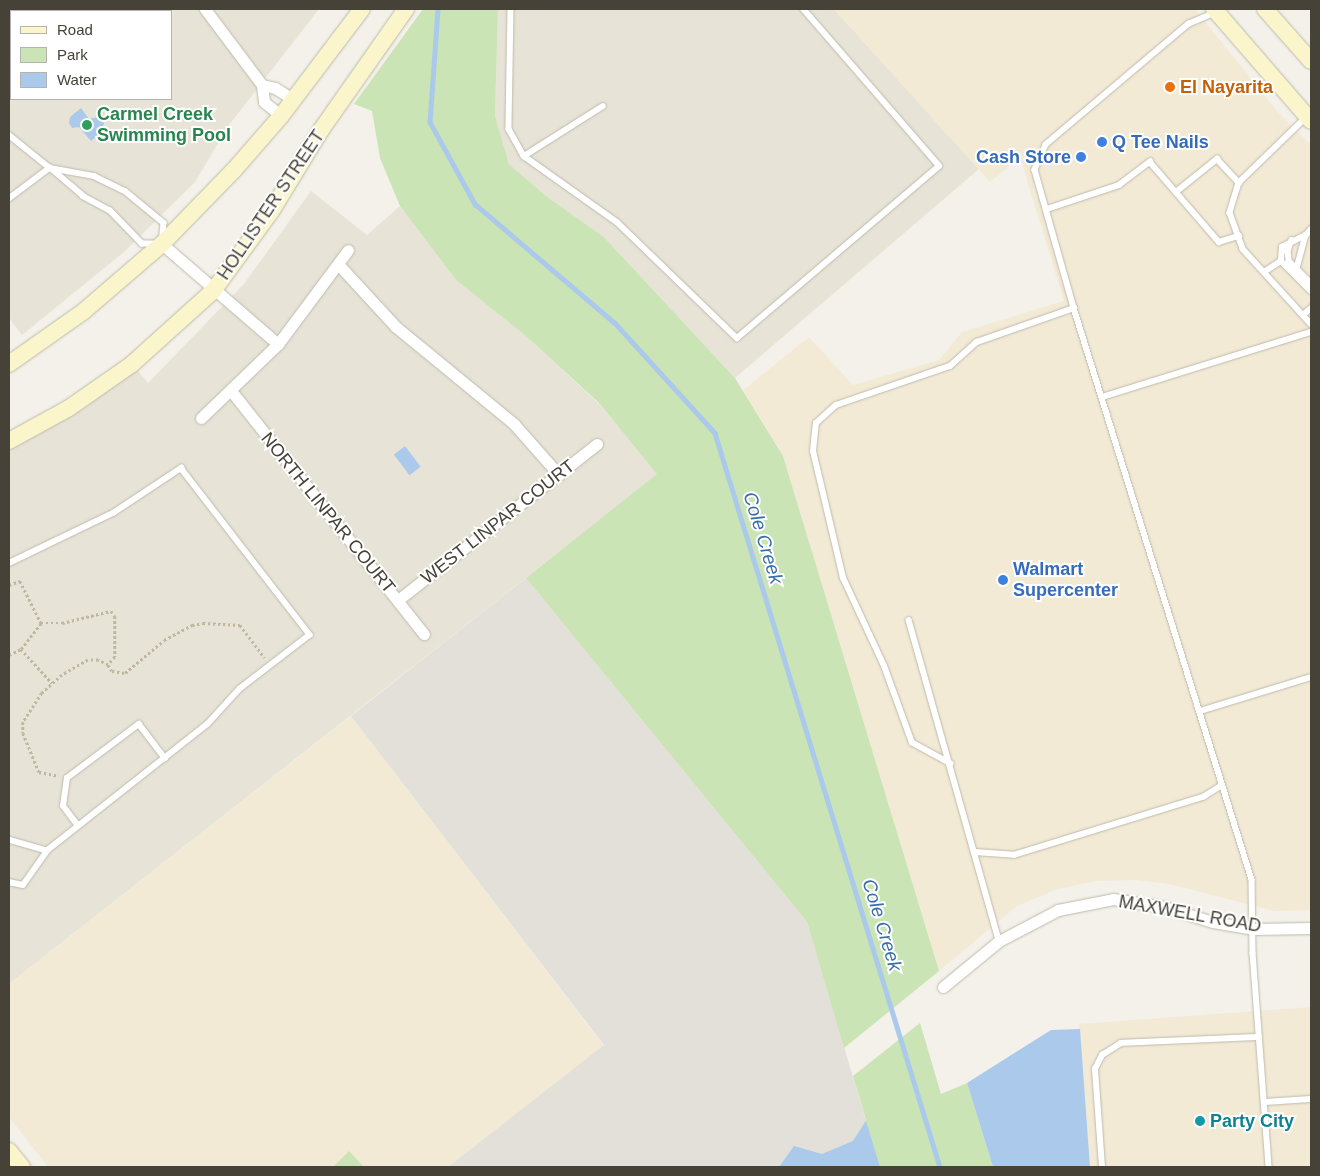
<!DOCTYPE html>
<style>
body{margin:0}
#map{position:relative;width:1320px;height:1176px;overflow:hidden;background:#f3f1e9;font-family:Helvetica,sans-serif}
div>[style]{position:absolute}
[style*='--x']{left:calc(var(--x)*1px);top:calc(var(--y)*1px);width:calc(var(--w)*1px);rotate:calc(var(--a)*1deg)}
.residential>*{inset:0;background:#e7e4d7}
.commercial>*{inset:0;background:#f3ead6}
.industrial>*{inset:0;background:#e3e0da}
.green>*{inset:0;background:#cae4b5}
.water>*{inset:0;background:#aac9eb;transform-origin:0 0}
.stream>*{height:4.5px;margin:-2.25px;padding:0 2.25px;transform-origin:2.25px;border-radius:2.25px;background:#aac9eb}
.path>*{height:2.5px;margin-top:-1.25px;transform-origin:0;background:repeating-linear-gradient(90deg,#bfb79e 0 2.5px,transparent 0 5px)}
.roads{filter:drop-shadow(0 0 1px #bebaac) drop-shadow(0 0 1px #bebaac)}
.lane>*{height:5.5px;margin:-2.75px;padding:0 2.75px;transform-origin:2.75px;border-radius:2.75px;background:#fff}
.street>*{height:11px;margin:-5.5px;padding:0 5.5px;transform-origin:5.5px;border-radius:5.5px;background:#fff}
.secondary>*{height:16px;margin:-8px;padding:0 8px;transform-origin:8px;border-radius:8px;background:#fbf5cb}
.dots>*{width:14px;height:14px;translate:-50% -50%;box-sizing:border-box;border:2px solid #fff;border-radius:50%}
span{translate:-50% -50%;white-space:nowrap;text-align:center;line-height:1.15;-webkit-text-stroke:4px #fff;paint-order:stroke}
.food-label{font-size:18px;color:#c56008;font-weight:700}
.left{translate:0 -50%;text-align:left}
.leisure-label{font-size:18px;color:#27864d;font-weight:700}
.shop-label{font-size:18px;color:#366cbe;font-weight:700}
.right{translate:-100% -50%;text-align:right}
.street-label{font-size:18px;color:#464238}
.culture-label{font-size:18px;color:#0d838f;font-weight:700}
.water-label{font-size:19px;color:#386eab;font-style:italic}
.frame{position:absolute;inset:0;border:10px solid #464238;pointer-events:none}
.legend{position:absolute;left:10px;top:10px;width:162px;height:90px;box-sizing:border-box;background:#fff;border:1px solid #b5b3af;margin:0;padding:6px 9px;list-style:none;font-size:15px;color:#464238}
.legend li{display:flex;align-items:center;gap:10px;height:25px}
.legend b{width:25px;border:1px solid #b5b3af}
</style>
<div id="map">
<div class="residential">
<div style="clip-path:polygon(evenodd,9px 9px,319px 9px,229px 125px,195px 182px,124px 252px,22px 335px,9px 318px,9px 9px,11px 11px,171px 11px,171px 99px,11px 99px,11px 11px)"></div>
<div style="clip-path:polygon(498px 9px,834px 9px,979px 169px,735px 378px,604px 237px,546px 196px,509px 164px,495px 116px)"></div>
<div style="clip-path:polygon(311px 191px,367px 235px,400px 206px,456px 280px,527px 337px,599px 404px,658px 474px,9px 984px,9px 450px,84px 408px,137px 370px,148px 383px,244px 284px)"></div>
</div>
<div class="commercial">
<div style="clip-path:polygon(834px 9px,1195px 9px,1276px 110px,1311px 145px,1311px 910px,1274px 911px,1170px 884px,1135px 880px,1095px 881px,1055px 890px,1017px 906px,939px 971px,783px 456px,743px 390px,809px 337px,853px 385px,939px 360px,962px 332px,1064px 301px,1020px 157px,990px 182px)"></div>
<div style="clip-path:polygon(351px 716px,604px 1046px,448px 1167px,48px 1167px,9px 1117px,9px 984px)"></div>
<div style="clip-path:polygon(1311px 1007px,1311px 1167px,1090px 1167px,1079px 1024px)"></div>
</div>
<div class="industrial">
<div style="clip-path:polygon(526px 578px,807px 922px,866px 1121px,853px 1141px,822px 1154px,794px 1146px,779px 1167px,448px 1167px,604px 1045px,351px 716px)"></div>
</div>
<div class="green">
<div style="clip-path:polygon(423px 9px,498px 9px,495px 116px,509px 164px,546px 196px,604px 237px,735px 378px,783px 456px,939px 971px,844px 1048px,807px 922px,526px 578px,657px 474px,598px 402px,527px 337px,456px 280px,400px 206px,380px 158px,372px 111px,354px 104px)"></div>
<div style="clip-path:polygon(920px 1023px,941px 1094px,967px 1083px,993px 1167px,779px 1167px,794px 1146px,822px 1154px,853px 1141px,866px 1120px,853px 1076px)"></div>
<div style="clip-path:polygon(349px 1151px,364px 1167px,333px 1167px)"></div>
</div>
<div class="water">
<div style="clip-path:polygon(81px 108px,89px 119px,98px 117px,104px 123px,102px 132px,91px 141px,79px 127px,72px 128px,69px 123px,70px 117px)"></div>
<div style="left:405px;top:446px;width:26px;height:14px;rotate:53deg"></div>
<div style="clip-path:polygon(1080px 1029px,1090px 1167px,993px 1167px,967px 1083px,1051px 1030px)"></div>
<div style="clip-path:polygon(866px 1121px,880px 1167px,779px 1167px,794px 1146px,822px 1154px,853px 1141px)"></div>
</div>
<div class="stream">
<div style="--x:438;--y:9;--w:113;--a:94"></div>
<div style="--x:430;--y:122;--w:94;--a:61.2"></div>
<div style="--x:475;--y:204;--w:184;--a:40.4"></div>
<div style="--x:615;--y:323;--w:149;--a:47.7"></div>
<div style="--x:715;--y:433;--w:768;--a:72.96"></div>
</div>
<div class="path">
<div style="--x:9;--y:585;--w:12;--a:-20"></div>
<div style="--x:20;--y:581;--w:47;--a:63.4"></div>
<div style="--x:41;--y:623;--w:21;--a:0"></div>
<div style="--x:62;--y:623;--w:50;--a:-13.8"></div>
<div style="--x:111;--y:611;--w:6;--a:51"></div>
<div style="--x:115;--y:616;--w:41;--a:90"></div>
<div style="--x:115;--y:657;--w:11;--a:131"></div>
<div style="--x:108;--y:665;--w:11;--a:-153"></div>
<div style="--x:98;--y:660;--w:10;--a:180"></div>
<div style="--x:88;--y:660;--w:30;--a:150"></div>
<div style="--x:62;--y:675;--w:27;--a:138"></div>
<div style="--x:42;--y:693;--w:35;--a:123"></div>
<div style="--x:23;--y:722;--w:11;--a:90"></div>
<div style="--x:23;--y:733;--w:42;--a:67.7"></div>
<div style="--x:39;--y:772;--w:20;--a:11"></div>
<div style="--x:21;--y:649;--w:33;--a:-52"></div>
<div style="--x:9;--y:655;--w:13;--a:-27"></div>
<div style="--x:21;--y:649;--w:46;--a:47.6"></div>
<div style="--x:108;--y:665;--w:7;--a:56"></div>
<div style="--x:112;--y:671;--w:13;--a:9"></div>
<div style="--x:125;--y:673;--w:51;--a:-40.2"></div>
<div style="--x:164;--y:640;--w:32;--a:-28"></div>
<div style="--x:192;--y:625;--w:11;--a:-10"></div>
<div style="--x:203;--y:623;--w:37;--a:3"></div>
<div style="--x:240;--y:625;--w:41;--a:52.9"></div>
</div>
<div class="roads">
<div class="lane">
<div style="--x:108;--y:9;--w:3;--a:45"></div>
<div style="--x:511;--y:9;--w:120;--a:91"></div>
<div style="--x:509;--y:129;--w:31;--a:61"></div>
<div style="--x:524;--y:156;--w:114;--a:35.4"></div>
<div style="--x:617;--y:222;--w:167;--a:44"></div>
<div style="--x:737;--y:338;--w:265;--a:-40.4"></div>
<div style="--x:939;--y:166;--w:208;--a:-130.9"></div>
<div style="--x:87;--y:11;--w:4;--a:-27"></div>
<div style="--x:1215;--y:13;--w:28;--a:157"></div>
<div style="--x:1189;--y:24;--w:187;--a:139.8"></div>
<div style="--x:1046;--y:145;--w:27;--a:114"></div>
<div style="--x:1035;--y:170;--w:143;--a:74.2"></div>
<div style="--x:1074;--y:308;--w:599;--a:72.71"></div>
<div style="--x:1252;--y:880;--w:73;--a:89.2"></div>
<div style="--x:1253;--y:953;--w:215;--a:85.7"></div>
<div style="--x:9;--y:64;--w:3;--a:-45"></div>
<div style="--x:1307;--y:117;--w:95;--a:135.9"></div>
<div style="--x:1239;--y:183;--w:31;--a:107"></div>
<div style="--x:1230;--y:213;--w:38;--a:70"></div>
<div style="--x:1243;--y:249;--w:101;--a:47.8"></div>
<div style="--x:9;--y:135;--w:53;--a:38.8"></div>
<div style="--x:50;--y:168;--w:51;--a:142.9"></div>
<div style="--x:524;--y:156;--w:93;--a:-32.3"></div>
<div style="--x:50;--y:168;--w:45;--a:10.3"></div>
<div style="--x:94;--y:176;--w:34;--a:26"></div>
<div style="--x:125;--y:191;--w:50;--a:39.4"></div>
<div style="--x:164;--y:223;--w:21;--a:95"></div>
<div style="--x:162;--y:244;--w:20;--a:180"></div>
<div style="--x:142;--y:244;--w:46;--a:-134.1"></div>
<div style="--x:110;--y:211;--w:30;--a:-152"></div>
<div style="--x:84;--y:197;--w:45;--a:-139.5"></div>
<div style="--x:1176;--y:192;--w:53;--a:-38.8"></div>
<div style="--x:1217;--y:159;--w:33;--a:47"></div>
<div style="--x:1047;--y:209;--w:76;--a:-18.4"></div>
<div style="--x:1119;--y:185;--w:39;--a:-37"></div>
<div style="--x:1150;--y:162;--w:106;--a:49.2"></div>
<div style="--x:1219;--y:242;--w:21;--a:-17"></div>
<div style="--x:1306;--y:235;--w:35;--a:105"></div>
<div style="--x:1297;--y:269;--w:20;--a:45"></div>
<div style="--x:1292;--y:240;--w:12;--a:110"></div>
<div style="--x:1288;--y:251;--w:10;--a:84"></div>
<div style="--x:1289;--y:261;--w:11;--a:45"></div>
<div style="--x:1281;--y:261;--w:42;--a:45"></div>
<div style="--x:1264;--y:272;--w:20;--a:-33"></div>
<div style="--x:1281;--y:261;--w:14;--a:-86"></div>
<div style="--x:1282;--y:247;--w:27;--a:-27"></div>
<div style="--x:1306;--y:235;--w:8;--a:-50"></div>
<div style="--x:1303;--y:315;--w:11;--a:-41"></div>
<div style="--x:1102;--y:397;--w:219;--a:-17.3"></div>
<div style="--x:9;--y:563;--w:115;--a:-25.7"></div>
<div style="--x:113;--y:513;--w:82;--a:-33.5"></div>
<div style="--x:181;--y:468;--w:211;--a:52.3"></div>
<div style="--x:310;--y:635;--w:88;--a:142.4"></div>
<div style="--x:240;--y:689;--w:47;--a:132.4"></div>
<div style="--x:208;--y:724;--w:205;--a:141.7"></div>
<div style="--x:47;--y:851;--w:40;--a:-164"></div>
<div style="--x:909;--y:620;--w:333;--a:74.3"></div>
<div style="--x:1200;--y:711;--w:116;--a:-17"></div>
<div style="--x:951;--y:764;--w:44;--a:-151.7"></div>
<div style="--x:912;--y:743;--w:82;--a:-110"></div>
<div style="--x:884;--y:666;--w:97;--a:-115"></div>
<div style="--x:843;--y:578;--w:130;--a:-103.3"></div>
<div style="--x:813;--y:451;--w:28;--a:-84"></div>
<div style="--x:816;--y:423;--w:27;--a:-42"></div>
<div style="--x:836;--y:405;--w:120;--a:-18.9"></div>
<div style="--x:950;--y:366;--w:36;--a:-42"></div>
<div style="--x:977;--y:342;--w:103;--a:-19.3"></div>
<div style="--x:78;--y:826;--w:25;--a:-127"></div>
<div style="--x:63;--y:806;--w:28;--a:-82"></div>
<div style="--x:67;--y:778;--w:90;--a:-36.9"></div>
<div style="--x:139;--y:724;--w:43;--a:52.6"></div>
<div style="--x:975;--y:852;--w:39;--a:4"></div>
<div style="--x:1014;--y:855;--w:198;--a:-17.1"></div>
<div style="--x:1203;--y:797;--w:22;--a:-32"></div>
<div style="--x:9;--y:882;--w:14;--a:12"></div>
<div style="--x:23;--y:885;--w:42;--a:-54.8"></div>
<div style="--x:1264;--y:1102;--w:47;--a:-3.7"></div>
<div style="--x:1102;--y:1167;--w:98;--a:-94.1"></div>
<div style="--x:1095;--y:1069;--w:16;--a:-63"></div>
<div style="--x:1102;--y:1055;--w:22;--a:-32"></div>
<div style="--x:1121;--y:1043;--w:138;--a:-2.5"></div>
</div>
<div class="street">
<div style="--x:205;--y:9;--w:95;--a:53.1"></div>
<div style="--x:262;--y:85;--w:17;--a:83"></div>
<div style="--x:264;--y:102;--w:22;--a:39"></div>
<div style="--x:262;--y:85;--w:13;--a:13"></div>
<div style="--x:275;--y:88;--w:22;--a:32"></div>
<div style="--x:162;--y:244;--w:153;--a:40.8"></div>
<div style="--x:338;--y:264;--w:86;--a:47.4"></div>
<div style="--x:396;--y:327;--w:153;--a:39.4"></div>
<div style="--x:514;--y:424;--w:68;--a:48.6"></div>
<div style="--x:232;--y:392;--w:309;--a:51.6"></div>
<div style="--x:201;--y:418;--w:107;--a:-43.9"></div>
<div style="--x:278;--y:344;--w:117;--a:-53.3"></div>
<div style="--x:398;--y:600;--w:253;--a:-38.1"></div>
<div style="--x:943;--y:987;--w:72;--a:-39.4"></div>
<div style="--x:999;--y:941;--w:67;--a:-27.7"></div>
<div style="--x:1058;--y:910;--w:56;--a:-11.3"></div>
<div style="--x:1113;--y:899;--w:52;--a:8.9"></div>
<div style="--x:1164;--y:907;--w:51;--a:17"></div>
<div style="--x:1213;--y:922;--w:42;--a:9.7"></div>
<div style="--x:1254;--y:929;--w:57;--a:-1"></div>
</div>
<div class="secondary">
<div style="--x:1214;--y:9;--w:148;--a:49.1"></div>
<div style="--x:1265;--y:9;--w:69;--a:48.5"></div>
<div style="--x:9;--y:364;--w:92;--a:-35.2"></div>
<div style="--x:84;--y:311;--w:103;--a:-40.7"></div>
<div style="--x:162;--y:244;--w:103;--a:-45.8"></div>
<div style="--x:234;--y:170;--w:72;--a:-49"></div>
<div style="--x:281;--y:116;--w:134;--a:-52.9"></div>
<div style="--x:9;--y:441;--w:68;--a:-28.8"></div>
<div style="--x:69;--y:408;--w:77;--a:-34.9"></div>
<div style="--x:132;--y:364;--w:109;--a:-42"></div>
<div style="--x:213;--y:291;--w:100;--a:-53.9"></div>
<div style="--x:272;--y:210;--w:94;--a:-58.5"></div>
<div style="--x:321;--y:130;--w:148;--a:-54.9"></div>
<div style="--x:9;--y:1151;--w:21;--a:51"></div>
</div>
</div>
<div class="dots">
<div style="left:1170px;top:87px;background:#e8710a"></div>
<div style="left:87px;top:125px;background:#2e9e5b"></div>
<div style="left:1102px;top:142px;background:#3f7fe0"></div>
<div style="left:1081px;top:157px;background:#3f7fe0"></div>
<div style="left:1003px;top:580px;background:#3f7fe0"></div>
<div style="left:1200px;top:1121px;background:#0f9aa8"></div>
</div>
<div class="food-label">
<span class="left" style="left:1180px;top:87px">El Nayarita</span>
</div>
<div class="leisure-label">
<span class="left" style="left:97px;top:125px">Carmel Creek<br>Swimming Pool</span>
</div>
<div class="shop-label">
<span class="left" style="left:1112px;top:142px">Q Tee Nails</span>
<span class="right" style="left:1071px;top:157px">Cash Store</span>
<span class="left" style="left:1013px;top:580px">Walmart<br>Supercenter</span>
</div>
<div class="street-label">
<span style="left:271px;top:205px;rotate:-56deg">HOLLISTER STREET</span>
<span style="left:328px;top:513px;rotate:51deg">NORTH LINPAR COURT</span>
<span style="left:498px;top:522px;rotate:-38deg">WEST LINPAR COURT</span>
<span style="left:1190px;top:914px;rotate:10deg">MAXWELL ROAD</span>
</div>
<div class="culture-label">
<span class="left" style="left:1210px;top:1121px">Party City</span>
</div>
<div class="water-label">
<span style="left:763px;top:538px;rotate:73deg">Cole Creek</span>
<span style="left:882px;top:925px;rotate:73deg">Cole Creek</span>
</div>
<div class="frame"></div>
<ul class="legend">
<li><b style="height:6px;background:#fbf5cb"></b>Road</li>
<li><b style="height:14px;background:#cae4b5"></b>Park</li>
<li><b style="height:14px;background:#aac9eb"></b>Water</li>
</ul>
</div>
